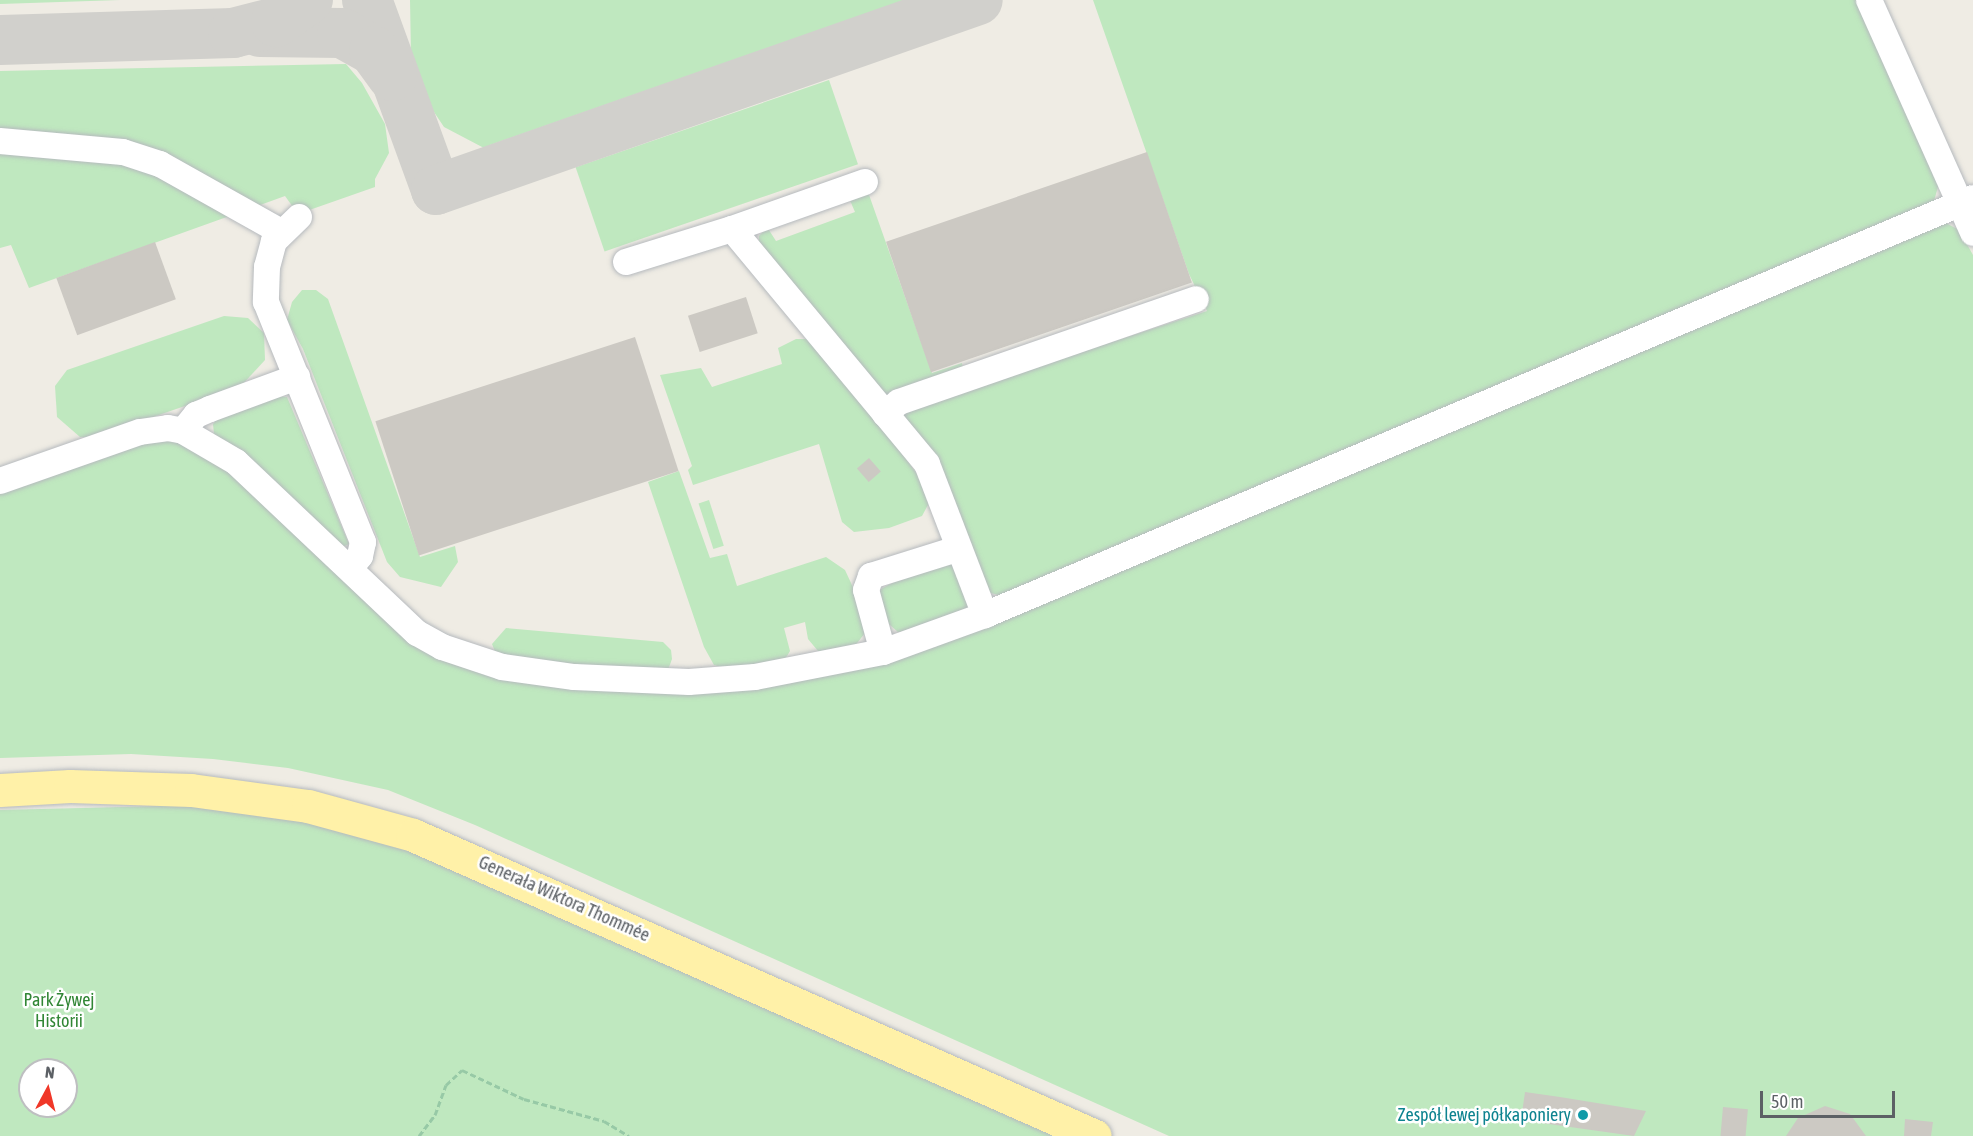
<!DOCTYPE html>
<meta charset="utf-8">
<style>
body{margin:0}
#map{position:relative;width:1973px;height:1136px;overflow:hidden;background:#efece4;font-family:"Asap Condensed",sans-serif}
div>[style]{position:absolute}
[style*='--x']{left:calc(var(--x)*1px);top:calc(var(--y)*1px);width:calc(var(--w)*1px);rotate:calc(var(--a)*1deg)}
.green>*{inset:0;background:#bfe8bf;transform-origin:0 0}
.taxiway>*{height:50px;margin:-25px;padding:0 25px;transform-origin:25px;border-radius:25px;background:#d1d0cc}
.building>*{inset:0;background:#ccc9c3;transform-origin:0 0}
.path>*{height:3px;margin-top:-1.5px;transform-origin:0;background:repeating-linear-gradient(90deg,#97c9a6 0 6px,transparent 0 9px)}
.roads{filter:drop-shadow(0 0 2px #b6babe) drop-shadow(0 0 2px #b6babe)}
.minor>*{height:26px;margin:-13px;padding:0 13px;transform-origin:13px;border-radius:13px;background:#fff}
.major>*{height:33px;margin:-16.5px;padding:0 16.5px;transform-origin:16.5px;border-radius:16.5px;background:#fff1a8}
.dots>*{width:16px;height:16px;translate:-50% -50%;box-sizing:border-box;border:3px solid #fff;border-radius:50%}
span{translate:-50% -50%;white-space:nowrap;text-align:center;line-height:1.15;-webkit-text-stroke:5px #fff;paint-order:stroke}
.street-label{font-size:18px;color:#5c6065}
.park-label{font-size:18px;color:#318635}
.culture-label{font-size:18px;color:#0d838f}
.right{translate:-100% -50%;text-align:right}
.north{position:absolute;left:18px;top:1058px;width:60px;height:60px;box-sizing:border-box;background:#fff;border:2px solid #bebfc1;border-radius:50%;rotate:7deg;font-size:16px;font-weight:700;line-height:24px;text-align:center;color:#5c6065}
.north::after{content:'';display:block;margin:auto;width:21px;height:27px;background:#f03728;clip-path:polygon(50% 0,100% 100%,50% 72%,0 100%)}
.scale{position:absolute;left:1760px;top:1091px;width:135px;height:27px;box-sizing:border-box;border:3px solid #5c6065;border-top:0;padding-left:8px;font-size:18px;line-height:21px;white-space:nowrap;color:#5c6065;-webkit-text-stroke:4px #fff;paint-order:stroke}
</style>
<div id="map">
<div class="green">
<div style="clip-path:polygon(0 0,120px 0,0 4px)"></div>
<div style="clip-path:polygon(410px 0,905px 0,490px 145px,492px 152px,487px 154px,484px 148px,444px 127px,428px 103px,411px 56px)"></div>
<div style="clip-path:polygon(1093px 0,1860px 0,1939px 183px,1934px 201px,1002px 596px,987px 592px,897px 412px,1207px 311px,1189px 274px)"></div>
<div style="clip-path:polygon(346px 64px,362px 83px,385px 124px,389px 153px,375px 179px,375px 187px,298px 214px,285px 196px,29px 288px,11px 245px,0 248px,0 71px)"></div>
<div style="left:829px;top:80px;width:89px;height:268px;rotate:71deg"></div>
<div style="clip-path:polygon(868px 192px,932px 373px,962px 363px,964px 374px,887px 399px,759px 246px,759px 236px,767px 227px,776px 241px,855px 212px,849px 198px)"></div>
<div style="clip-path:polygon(1944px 222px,1959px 230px,1973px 255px,1973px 1136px,1169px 1136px,475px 825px,388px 790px,288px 768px,213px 759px,131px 754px,0 758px,0 491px,121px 449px,160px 440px,182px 442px,222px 467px,493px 676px,851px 670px)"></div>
<div style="clip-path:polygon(302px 290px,316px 290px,328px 299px,420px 557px,455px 546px,458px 562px,441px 587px,400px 577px,387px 562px,303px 349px,287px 320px,292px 302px)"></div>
<div style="clip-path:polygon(224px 316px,248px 318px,264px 333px,265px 360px,240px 387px,95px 437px,80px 437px,57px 417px,55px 386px,67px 370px)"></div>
<div style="clip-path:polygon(796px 339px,810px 339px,860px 396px,925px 485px,929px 503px,922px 516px,889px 528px,854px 532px,842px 522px,819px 444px,693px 485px,688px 470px,692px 466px,660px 375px,701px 368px,712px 387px,782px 364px,778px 348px)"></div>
<div style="clip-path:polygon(278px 396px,287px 397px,349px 544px,340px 548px,214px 434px,213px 424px,221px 414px)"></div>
<div style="clip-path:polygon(679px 471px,710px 558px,727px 554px,737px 586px,826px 557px,845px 570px,864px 611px,865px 633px,854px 647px,826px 654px,818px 651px,808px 639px,805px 622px,784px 628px,790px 651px,784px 661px,731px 670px,714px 665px,704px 647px,648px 482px)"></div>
<div style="left:709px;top:500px;width:48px;height:11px;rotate:72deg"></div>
<div style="clip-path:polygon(953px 562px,972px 599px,967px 612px,911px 634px,898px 632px,882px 618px,874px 602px,881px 589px,899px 579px)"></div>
<div style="clip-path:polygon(506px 628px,663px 642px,671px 650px,672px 659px,668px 670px,661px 673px,511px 660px,496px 654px,492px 644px)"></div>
<div style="clip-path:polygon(evenodd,203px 805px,314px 821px,440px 861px,1058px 1136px,0 1136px,0 810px,203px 805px,30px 1070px,66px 1070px,66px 1106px,30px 1106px,30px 1070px)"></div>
</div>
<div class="taxiway">
<div style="--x:367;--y:0;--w:202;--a:70"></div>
<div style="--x:436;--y:190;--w:574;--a:-19.32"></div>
<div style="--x:260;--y:32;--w:82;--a:0.7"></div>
<div style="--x:342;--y:33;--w:37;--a:29"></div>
<div style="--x:374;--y:51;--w:31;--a:54"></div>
<div style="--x:0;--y:40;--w:233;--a:-1.7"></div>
<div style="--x:233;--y:33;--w:44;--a:-14.3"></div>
<div style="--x:276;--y:22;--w:39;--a:-35"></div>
</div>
<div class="building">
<div style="left:1147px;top:152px;width:138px;height:276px;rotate:71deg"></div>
<div style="left:155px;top:242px;width:61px;height:105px;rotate:70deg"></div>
<div style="left:746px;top:297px;width:38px;height:61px;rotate:72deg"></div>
<div style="left:635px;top:337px;width:141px;height:273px;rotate:72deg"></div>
<div style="left:869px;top:458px;width:18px;height:16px;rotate:49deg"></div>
<div style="clip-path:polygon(1525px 1092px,1560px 1097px,1646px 1111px,1634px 1136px,1521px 1120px)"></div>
<div style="clip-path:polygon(1825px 1106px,1850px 1114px,1866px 1136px,1786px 1136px,1798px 1118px)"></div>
<div style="left:1723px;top:1107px;width:25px;height:29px;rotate:5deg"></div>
<div style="clip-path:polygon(1905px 1119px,1933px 1122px,1931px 1136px,1904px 1136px)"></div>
</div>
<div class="path">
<div style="--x:419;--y:1136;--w:26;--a:-53"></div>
<div style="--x:435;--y:1115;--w:32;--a:-70"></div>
<div style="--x:446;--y:1085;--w:22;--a:-43"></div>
<div style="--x:462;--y:1070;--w:68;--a:25.1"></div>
<div style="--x:524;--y:1099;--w:83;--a:15.4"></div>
<div style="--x:604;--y:1121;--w:29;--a:31"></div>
</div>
<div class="roads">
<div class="minor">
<div style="--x:1869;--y:0;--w:255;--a:65.9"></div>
<div style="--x:0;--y:141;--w:123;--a:5.1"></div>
<div style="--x:123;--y:152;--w:39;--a:18"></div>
<div style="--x:160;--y:164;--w:139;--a:29.3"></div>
<div style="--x:299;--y:217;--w:35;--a:136"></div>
<div style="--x:274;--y:241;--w:27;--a:105"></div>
<div style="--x:267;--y:267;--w:35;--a:92"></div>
<div style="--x:266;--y:302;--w:259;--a:68"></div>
<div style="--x:363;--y:542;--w:14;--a:102"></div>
<div style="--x:360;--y:556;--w:16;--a:128"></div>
<div style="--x:732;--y:229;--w:141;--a:-19.5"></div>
<div style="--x:626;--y:262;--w:111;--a:-17.3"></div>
<div style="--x:732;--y:229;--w:305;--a:50.3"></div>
<div style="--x:927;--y:464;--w:162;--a:69"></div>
<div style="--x:885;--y:414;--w:18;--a:-41"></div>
<div style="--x:899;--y:402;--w:314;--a:-19.1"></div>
<div style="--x:183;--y:431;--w:61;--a:30.3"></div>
<div style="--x:236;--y:462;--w:249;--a:43.4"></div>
<div style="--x:417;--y:633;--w:29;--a:29"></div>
<div style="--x:442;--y:647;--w:63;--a:18.4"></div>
<div style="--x:502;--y:667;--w:73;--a:7.9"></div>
<div style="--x:574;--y:677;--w:115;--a:2.5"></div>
<div style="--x:689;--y:682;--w:66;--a:-4.3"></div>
<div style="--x:755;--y:677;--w:130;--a:-11.1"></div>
<div style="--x:883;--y:652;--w:109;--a:-19.9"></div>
<div style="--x:985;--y:615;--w:1072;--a:-22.88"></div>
<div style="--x:0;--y:481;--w:148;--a:-19.3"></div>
<div style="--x:140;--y:432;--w:28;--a:-8"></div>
<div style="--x:168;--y:428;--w:15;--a:11"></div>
<div style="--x:183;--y:431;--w:21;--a:-51"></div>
<div style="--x:196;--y:415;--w:15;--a:-23"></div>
<div style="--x:210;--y:409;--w:93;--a:-20.2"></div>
<div style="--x:883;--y:652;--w:64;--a:-105.3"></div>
<div style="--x:866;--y:590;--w:15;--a:-70"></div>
<div style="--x:871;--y:576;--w:90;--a:-17.4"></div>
</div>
<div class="major">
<div style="--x:0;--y:790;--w:70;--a:-3.3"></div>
<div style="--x:70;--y:786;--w:121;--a:1.9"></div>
<div style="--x:191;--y:790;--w:118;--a:7.8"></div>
<div style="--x:308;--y:806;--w:109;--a:15.4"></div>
<div style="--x:413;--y:835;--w:745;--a:23.81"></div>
</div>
</div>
<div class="dots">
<div style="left:1583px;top:1115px;background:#0f9aa8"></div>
</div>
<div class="street-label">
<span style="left:564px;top:899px;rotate:24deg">Generała Wiktora Thommée</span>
</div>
<div class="park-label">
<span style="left:59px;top:1011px">Park Żywej<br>Historii</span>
</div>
<div class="culture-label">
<span class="right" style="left:1571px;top:1115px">Zespół lewej półkaponiery</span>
</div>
<div class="north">N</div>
<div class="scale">50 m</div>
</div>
